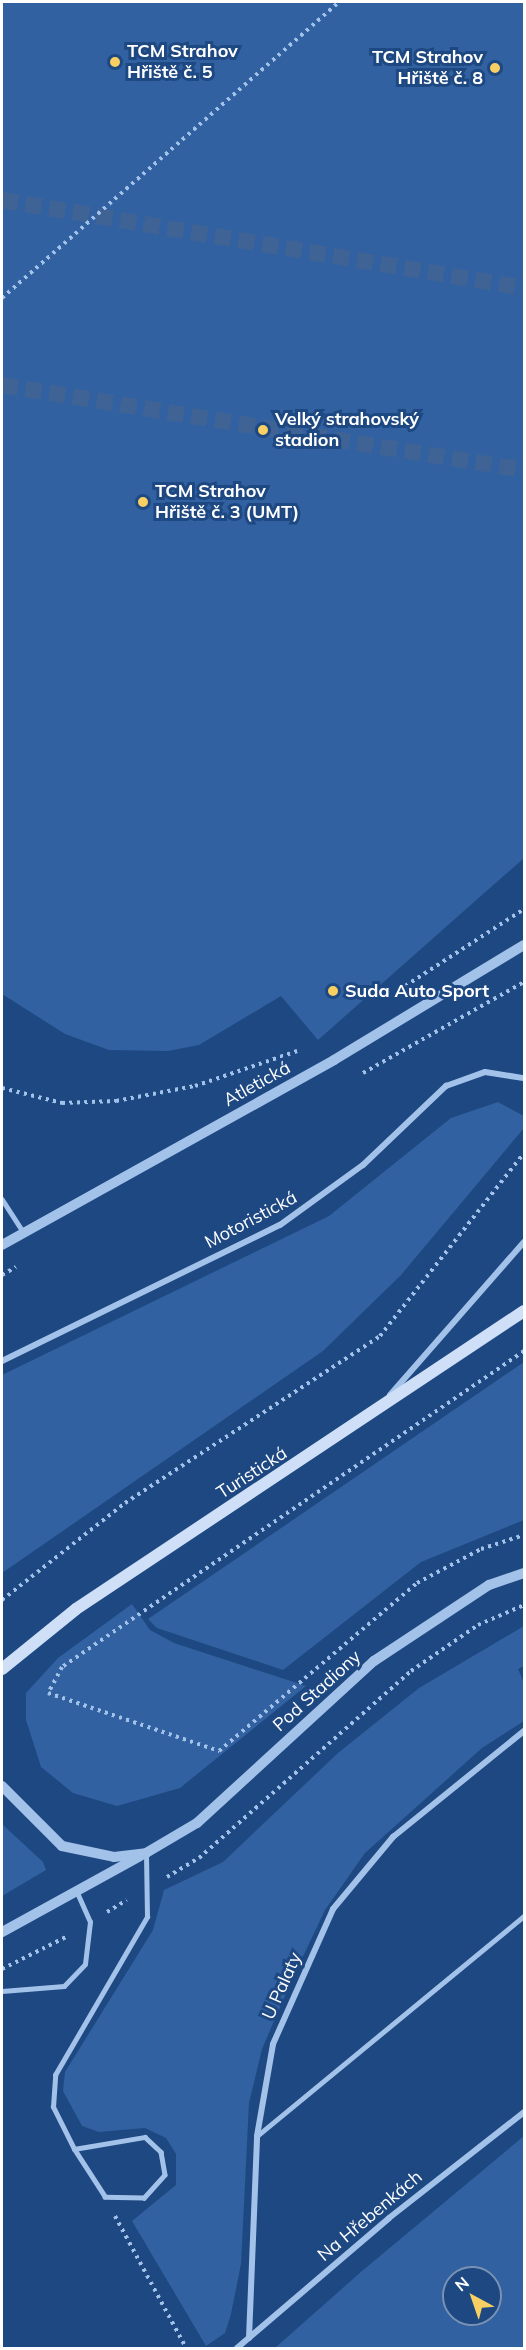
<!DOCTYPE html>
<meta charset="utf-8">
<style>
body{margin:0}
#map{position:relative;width:526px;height:2350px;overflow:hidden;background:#1e4882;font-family:Mulish,sans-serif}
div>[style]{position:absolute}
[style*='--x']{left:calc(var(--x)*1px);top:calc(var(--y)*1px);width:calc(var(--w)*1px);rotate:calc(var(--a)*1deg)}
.green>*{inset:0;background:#3161a0}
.trunk-tunnel>*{height:16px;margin-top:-8px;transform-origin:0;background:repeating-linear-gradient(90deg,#406395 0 16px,transparent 0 24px)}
.path>*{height:4px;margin-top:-2px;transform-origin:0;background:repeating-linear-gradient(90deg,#a3c2e9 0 3px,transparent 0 7.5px)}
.service>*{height:4.5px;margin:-2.25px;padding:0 2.25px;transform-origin:2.25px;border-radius:2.25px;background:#a3c2e9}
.minor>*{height:6px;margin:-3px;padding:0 3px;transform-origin:3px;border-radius:3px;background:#a3c2e9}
.tertiary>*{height:10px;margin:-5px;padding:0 5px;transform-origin:5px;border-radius:5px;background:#a3c2e9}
.secondary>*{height:12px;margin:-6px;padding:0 6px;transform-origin:6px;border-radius:6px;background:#cedff7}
.dots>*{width:16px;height:16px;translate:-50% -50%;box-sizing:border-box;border:3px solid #1e4882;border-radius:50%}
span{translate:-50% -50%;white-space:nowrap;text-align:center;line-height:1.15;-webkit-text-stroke:6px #1e4882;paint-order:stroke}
.poi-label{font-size:18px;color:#fff;font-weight:700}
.left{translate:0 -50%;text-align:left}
.right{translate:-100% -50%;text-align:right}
.street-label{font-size:18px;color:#fff}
.frame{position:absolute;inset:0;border:3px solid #fff;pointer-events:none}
.north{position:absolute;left:442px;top:2266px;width:60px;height:60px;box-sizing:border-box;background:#1e4882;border:2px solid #7891b4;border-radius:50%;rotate:320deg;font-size:16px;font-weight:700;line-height:24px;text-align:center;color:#fff}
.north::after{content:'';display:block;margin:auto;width:21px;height:27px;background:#f8cf62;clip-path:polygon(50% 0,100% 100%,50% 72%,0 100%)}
</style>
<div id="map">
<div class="green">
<div style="clip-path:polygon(2px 2px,524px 2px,524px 858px,318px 1040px,281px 996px,199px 1045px,168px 1051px,109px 1050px,65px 1034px,2px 994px)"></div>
<div style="clip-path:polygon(498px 1102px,524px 1116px,524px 1128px,401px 1275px,323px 1351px,2px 1573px,2px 1375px,329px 1216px,451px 1118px)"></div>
<div style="clip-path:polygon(524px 1362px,524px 1520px,421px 1562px,283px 1670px,157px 1628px,148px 1619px)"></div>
<div style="clip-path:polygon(132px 1604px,150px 1630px,174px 1643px,306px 1686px,180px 1788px,117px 1806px,73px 1793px,41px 1767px,26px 1720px,26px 1693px,58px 1658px)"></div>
<div style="clip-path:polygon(524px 1626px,524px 1666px,518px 1669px,524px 1683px,524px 1721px,482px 1748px,365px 1853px,325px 1910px,290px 1984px,262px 2049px,249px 2103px,241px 2264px,231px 2314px,225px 2333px,206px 2346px,132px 2221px,176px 2185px,176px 2154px,166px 2138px,145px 2128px,99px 2132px,82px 2126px,63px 2091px,65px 2072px,153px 1930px,164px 1890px,223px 1862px,338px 1753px,419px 1688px)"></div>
<div style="clip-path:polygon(2px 1824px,43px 1862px,46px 1870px,2px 1896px)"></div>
<div style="clip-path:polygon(evenodd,524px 2136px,524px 2348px,275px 2348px,362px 2271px,524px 2136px,454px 2278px,490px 2278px,490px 2314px,454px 2314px,454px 2278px)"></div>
</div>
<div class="trunk-tunnel">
<div style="--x:2;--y:200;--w:529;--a:9.57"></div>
<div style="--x:2;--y:385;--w:529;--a:9.25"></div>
</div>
<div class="path">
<div style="--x:2;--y:298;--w:449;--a:-41.3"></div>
<div style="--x:399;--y:990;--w:149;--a:-32.9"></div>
<div style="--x:363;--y:1073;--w:185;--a:-29.5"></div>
<div style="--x:2;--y:1088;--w:62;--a:14"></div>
<div style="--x:62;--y:1103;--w:54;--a:-2.1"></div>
<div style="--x:116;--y:1101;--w:80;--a:-10.8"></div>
<div style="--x:195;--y:1086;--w:108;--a:-18.9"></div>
<div style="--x:2;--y:1275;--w:16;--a:-30"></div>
<div style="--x:524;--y:1351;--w:560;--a:145.63"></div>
<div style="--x:62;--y:1667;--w:30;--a:118"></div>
<div style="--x:48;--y:1693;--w:181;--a:18.7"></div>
<div style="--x:219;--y:1751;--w:260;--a:-40.3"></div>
<div style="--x:417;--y:1583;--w:72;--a:-28"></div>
<div style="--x:481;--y:1549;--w:45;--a:-18"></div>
<div style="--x:2;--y:1600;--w:157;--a:-38.3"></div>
<div style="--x:125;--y:1503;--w:305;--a:-33.2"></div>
<div style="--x:380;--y:1336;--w:233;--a:-51.8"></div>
<div style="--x:167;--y:1877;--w:37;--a:-31"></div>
<div style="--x:199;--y:1858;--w:283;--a:-41.4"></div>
<div style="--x:411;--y:1671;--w:81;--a:-34.5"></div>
<div style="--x:478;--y:1625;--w:50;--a:-23.5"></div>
<div style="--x:107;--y:1912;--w:23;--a:-31"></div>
<div style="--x:2;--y:1969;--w:74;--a:-26.6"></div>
<div style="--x:115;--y:2216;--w:150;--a:61.7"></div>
</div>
<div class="service">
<div style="--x:2;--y:1199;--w:40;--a:57.1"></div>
<div style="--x:2;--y:1991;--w:62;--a:-4.6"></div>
<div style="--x:64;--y:1986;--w:30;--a:-46"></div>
<div style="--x:85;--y:1964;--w:42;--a:-83.2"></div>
<div style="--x:90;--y:1922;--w:32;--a:-114"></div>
<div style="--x:257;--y:2136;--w:346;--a:-39.5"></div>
<div style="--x:74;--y:2149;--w:72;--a:-9.6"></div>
<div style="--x:145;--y:2137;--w:22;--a:43"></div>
<div style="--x:161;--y:2152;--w:23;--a:80"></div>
<div style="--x:165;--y:2175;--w:31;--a:132"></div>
<div style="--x:144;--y:2198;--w:39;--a:-179"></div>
<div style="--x:105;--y:2197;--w:57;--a:-122.9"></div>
<div style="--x:74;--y:2149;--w:47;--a:-116.6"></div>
<div style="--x:53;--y:2107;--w:32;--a:-86"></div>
<div style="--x:55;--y:2075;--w:183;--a:-59.8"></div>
<div style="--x:147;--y:1917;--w:64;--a:-90.9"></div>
</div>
<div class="minor">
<div style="--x:2;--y:1361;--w:309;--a:-26.1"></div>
<div style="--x:280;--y:1225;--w:102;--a:-35.9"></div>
<div style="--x:363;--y:1165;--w:115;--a:-43.6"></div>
<div style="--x:446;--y:1086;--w:41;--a:-19.7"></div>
<div style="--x:485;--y:1072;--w:39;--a:9"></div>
<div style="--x:390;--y:1395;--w:203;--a:-48.8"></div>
<div style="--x:249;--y:2338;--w:202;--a:-87.7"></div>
<div style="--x:257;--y:2136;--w:93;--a:-80.1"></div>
<div style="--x:273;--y:2044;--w:148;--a:-66"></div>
<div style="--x:333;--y:1909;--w:94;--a:-50.2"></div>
<div style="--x:393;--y:1837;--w:169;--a:-39"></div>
<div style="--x:237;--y:2348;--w:200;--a:-40.5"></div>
<div style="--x:389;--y:2218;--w:172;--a:-38.1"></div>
</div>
<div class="tertiary">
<div style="--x:2;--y:1245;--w:380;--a:-29.1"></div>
<div style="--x:334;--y:1060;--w:222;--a:-31.2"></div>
<div style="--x:2;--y:1786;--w:85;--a:45"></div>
<div style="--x:62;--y:1846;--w:53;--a:11.9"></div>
<div style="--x:114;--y:1857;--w:32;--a:-7"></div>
<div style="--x:146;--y:1853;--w:59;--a:-30.5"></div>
<div style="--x:197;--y:1823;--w:240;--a:-42.5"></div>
<div style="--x:374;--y:1661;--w:138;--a:-33.5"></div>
<div style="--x:489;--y:1585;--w:37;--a:-19"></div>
<div style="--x:2;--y:1932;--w:158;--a:-28.8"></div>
</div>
<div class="secondary">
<div style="--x:2;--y:1669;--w:95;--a:-39"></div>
<div style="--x:76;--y:1609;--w:538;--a:-33.63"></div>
</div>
<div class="dots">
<div style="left:115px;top:62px;background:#f8cf62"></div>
<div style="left:495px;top:68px;background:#f8cf62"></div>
<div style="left:263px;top:430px;background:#f8cf62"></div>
<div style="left:143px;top:502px;background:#f8cf62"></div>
<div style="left:333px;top:991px;background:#f8cf62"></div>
</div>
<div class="poi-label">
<span class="left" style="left:127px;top:62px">TCM Strahov<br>Hřiště č. 5</span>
<span class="right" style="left:483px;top:68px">TCM Strahov<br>Hřiště č. 8</span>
<span class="left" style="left:275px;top:430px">Velký strahovský<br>stadion</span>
<span class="left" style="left:155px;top:502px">TCM Strahov<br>Hřiště č. 3 (UMT)</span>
<span class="left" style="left:345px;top:991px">Suda Auto Sport</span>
</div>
<div class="street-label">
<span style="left:257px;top:1084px;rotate:-29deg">Atletická</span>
<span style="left:251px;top:1220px;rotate:-28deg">Motoristická</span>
<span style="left:252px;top:1473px;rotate:-33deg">Turistická</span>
<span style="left:317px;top:1691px;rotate:-42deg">Pod Stadiony</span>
<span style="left:282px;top:1986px;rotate:-66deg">U Palaty</span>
<span style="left:370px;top:2216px;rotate:-40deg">Na Hřebenkách</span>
</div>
<div class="frame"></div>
<div class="north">N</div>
</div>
